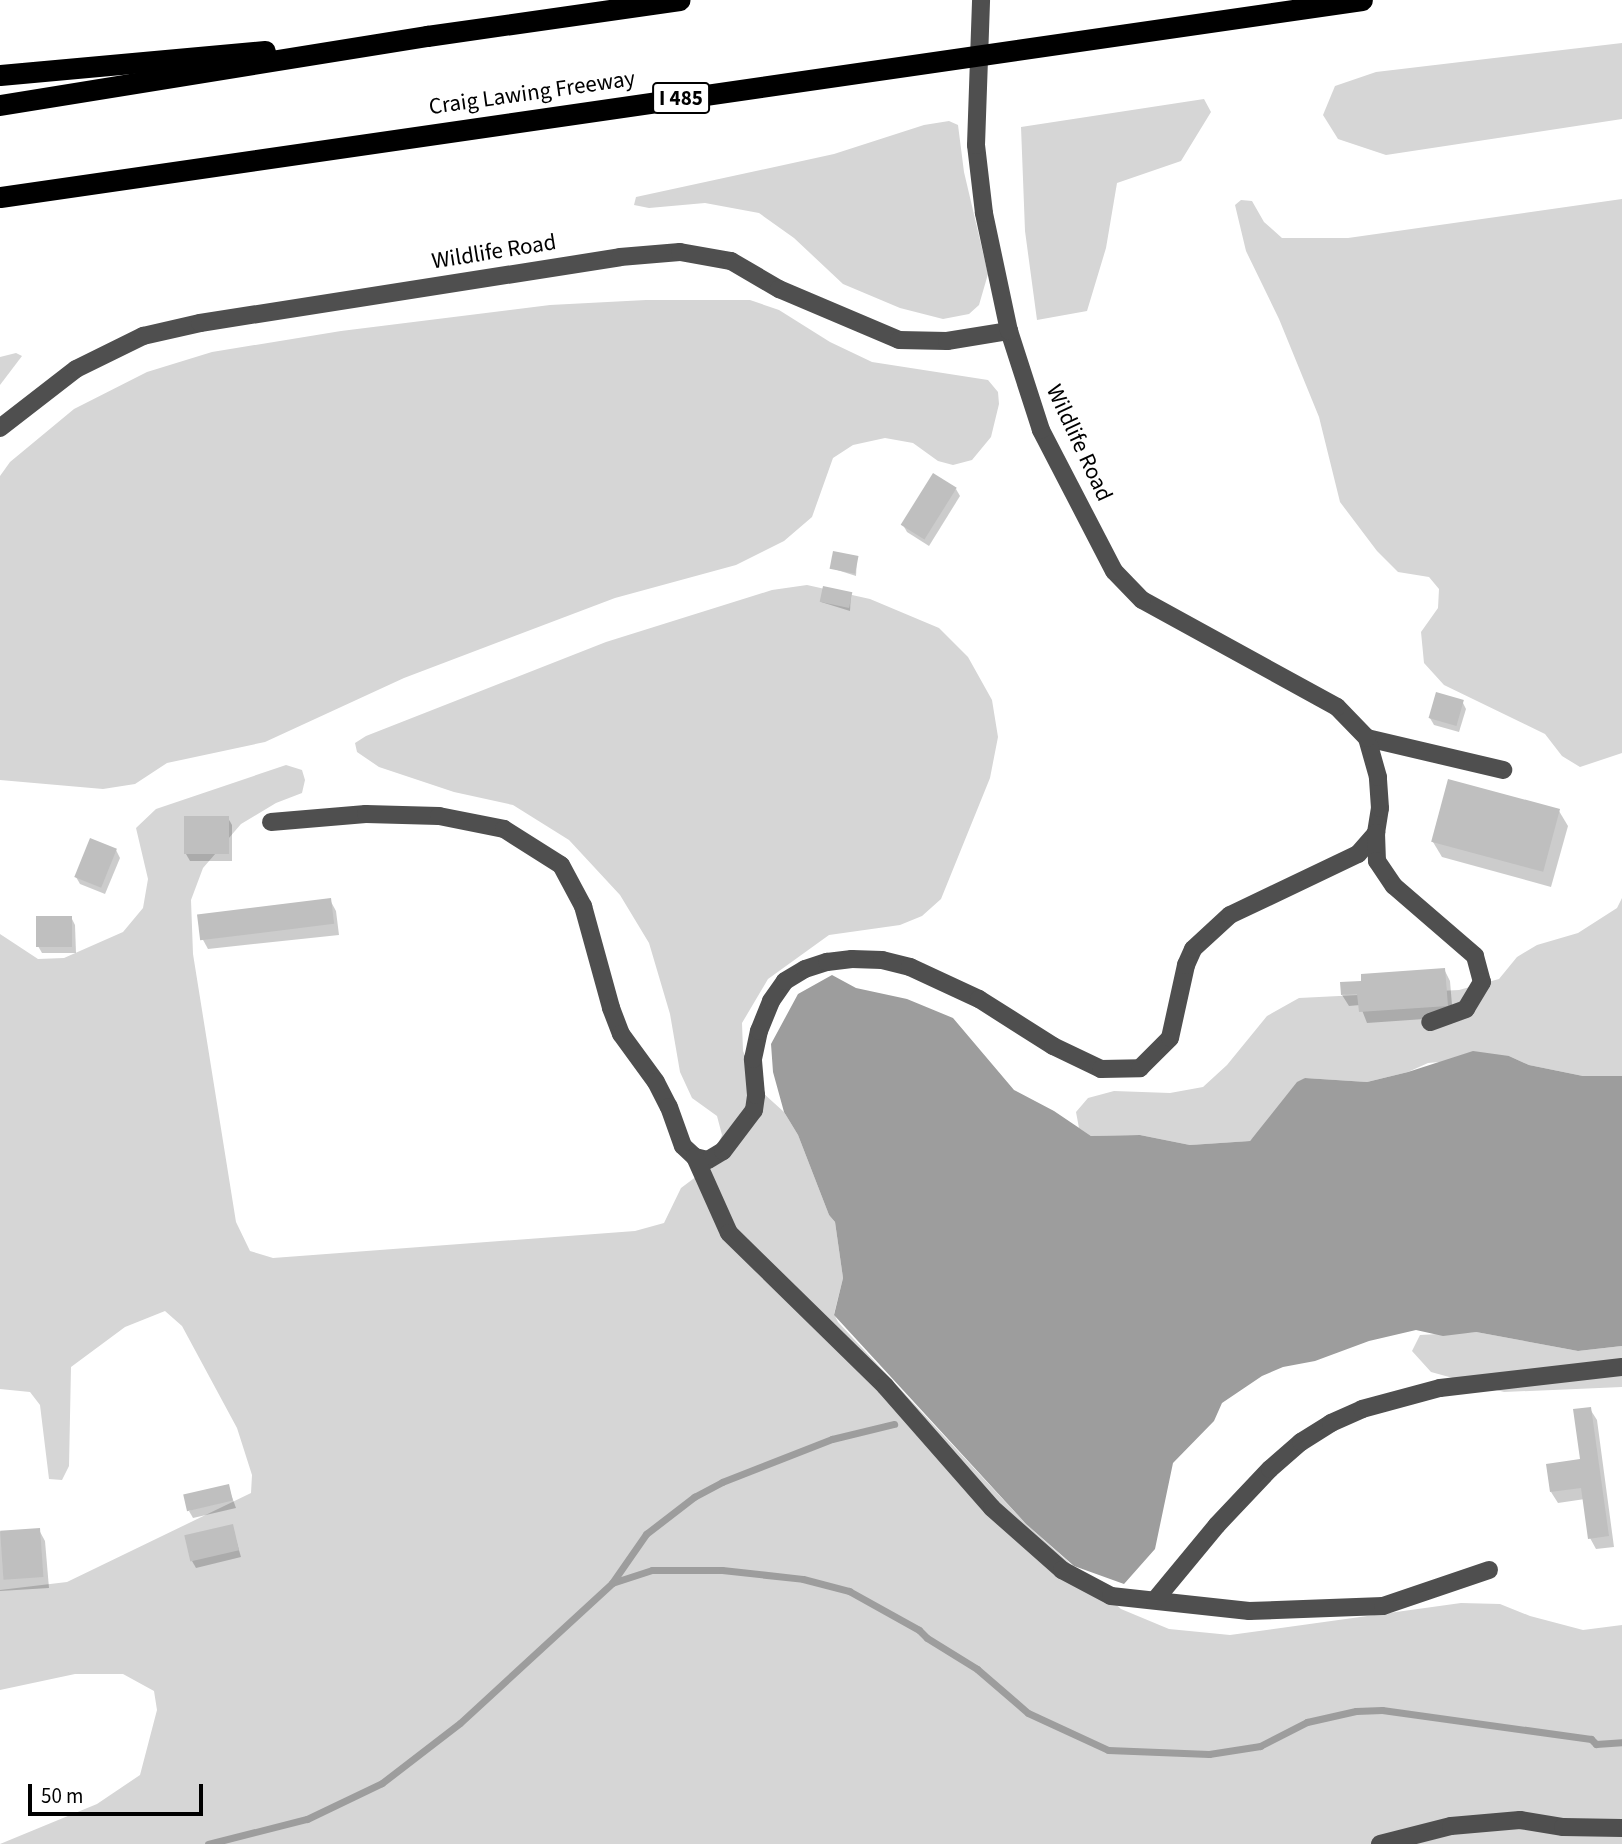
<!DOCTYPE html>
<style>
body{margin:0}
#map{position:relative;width:1622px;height:1844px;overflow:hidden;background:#fff;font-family:"Source Sans 3",sans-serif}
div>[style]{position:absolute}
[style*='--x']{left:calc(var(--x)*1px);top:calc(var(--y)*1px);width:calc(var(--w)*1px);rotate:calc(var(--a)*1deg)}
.green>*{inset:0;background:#d6d6d6}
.water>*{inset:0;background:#9d9d9d}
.shadow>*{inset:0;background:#0003}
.stream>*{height:7px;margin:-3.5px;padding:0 3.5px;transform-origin:3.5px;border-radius:3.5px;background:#9d9d9d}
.building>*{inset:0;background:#bfbfbf;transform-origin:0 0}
.minor>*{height:18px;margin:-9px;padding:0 9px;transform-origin:9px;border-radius:9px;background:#4f4f4f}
.highway>*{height:21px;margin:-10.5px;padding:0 10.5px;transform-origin:10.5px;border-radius:10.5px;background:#000}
span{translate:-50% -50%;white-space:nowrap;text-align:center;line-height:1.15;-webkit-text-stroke:5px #fff;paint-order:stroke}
.shield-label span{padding:2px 5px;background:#fff;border:2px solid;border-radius:5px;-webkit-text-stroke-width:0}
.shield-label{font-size:21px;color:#000;font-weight:700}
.street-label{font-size:23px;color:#000}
.scale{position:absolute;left:28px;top:1784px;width:175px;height:32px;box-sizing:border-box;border:4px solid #000;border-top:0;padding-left:9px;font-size:21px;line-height:24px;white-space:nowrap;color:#000;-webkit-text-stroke:5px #fff;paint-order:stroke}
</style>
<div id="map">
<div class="green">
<div style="clip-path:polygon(1622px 43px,1622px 119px,1386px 155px,1338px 139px,1323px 115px,1335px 86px,1376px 72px)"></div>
<div style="clip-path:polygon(1204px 99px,1211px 112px,1181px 161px,1117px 183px,1106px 248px,1087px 311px,1037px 320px,1025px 231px,1021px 127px)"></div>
<div style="clip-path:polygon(949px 121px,958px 125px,964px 172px,988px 274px,979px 305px,969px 314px,943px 319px,900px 308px,843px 284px,794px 238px,759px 213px,705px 203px,649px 208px,634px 205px,636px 197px,834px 154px,924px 125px)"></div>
<div style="clip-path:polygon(1622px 199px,1622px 753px,1580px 767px,1562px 756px,1545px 734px,1444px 685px,1424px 663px,1421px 632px,1438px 608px,1439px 589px,1429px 577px,1398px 572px,1377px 551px,1340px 502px,1319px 417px,1279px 319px,1246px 251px,1235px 205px,1241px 200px,1252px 201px,1264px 222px,1282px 238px,1348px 238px)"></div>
<div style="clip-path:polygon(646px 300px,750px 300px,779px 310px,830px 342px,872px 362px,988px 380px,998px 392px,999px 404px,991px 437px,972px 460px,953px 465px,938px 461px,913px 443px,885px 438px,853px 445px,833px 458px,812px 517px,784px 541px,736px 565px,615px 598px,404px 678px,265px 742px,167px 763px,135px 784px,103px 789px,0 780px,0 476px,10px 462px,74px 409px,147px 372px,212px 352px,341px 331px,550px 305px)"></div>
<div style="clip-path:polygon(16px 353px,22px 356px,0 385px,0 357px)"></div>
<div style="clip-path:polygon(807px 585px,870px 599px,939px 628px,968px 657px,992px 700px,998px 737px,990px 778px,941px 899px,922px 916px,900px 925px,829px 935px,768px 979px,742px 1023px,743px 1051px,763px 1093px,784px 1112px,798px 1135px,829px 1215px,835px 1222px,843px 1278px,834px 1314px,838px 1322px,1026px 1524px,1121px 1609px,1169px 1629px,1230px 1635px,1461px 1603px,1500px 1604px,1530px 1616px,1583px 1630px,1622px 1625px,1622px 1844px,0 1844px,97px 1804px,140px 1775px,157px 1710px,154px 1691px,123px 1674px,75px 1674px,0 1690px,0 1590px,67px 1582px,251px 1493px,252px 1475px,237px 1428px,182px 1326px,165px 1311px,125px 1327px,71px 1367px,69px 1466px,62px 1480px,49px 1479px,40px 1405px,30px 1392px,0 1389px,0 934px,38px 959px,64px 958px,123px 932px,143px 908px,148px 879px,136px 828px,156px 809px,286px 765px,302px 770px,305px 780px,302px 793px,276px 803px,241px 824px,203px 868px,191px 900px,193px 954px,236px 1222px,250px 1251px,273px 1258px,635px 1231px,664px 1223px,681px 1188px,709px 1167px,722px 1135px,717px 1116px,692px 1098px,680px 1072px,670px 1014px,649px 943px,620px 895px,569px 840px,513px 805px,454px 792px,379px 767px,357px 752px,355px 743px,366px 736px,606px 642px,772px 590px)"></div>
<div style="clip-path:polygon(1622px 898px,1622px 1076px,1583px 1076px,1529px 1065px,1509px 1056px,1428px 1063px,1408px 1072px,1367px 1082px,1305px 1078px,1250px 1141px,1190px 1145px,1140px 1135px,1091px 1136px,1079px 1128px,1076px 1112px,1088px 1098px,1114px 1091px,1170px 1093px,1203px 1087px,1227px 1065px,1267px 1016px,1299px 998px,1459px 990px,1499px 979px,1517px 957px,1537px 945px,1578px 933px,1617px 908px)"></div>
<div style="clip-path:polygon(1476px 1332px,1578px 1351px,1622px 1346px,1622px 1387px,1504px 1392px,1431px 1372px,1412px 1351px,1420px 1335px)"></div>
</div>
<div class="water">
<div style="clip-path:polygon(832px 975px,856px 988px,907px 999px,953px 1018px,1014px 1090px,1054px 1111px,1091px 1136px,1140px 1135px,1190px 1145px,1250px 1141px,1297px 1082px,1305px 1078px,1367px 1082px,1408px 1072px,1473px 1051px,1509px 1056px,1529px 1065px,1583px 1076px,1622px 1076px,1622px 1346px,1578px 1351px,1476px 1332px,1443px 1336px,1416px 1330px,1369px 1341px,1315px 1361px,1283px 1367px,1262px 1376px,1222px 1403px,1214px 1421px,1173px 1463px,1155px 1549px,1124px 1584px,1074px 1566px,1026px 1524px,834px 1315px,843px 1278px,835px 1222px,829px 1215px,798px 1135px,784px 1112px,773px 1072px,771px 1044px,798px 994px)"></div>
</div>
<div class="shadow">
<div style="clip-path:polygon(956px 489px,960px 496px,929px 546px,907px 532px,903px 525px)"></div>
<div style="clip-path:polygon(857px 558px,856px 576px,831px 568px)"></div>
<div style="clip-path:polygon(851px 593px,850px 611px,821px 602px)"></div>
<div style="clip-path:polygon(1462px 701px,1466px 709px,1459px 732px,1434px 725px,1430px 718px)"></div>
<div style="clip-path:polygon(1559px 811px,1568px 826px,1551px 887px,1442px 857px,1433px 842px)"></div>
<div style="clip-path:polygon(228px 818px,232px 825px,232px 861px,190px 861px,186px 854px)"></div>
<div style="clip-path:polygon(116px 850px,120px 858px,105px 894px,80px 884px,76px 877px)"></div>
<div style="clip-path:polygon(330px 900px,336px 911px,339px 935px,208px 949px,202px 938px)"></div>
<div style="clip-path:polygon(71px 917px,75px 925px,76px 953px,42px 953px,38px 946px)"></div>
<div style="clip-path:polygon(1444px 969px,1450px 981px,1453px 1017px,1367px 1023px,1360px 1005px,1349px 1006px,1342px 995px)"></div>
<div style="clip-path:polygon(1590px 1409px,1597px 1420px,1614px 1547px,1596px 1549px,1590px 1538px,1585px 1499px,1558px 1503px,1551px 1492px,1582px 1461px)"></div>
<div style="clip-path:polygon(228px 1486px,236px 1508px,193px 1518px,189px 1511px)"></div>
<div style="clip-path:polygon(232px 1526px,241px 1557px,196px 1568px,192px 1561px)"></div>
<div style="clip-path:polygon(39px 1530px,45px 1541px,49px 1588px,0 1591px,0 1532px)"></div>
</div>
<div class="stream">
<div style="--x:612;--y:1583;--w:42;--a:-18"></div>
<div style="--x:652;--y:1570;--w:70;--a:0"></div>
<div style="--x:722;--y:1570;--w:81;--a:6.3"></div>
<div style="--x:803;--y:1579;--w:48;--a:14.6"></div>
<div style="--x:849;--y:1591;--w:80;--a:29.1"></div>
<div style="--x:919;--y:1630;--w:11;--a:45"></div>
<div style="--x:927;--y:1638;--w:59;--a:31.8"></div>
<div style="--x:977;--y:1669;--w:67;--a:40.8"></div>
<div style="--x:1028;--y:1713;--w:88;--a:24.8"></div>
<div style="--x:1108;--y:1750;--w:101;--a:2.3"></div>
<div style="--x:1209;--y:1754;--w:52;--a:-8.9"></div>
<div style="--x:1260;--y:1746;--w:53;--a:-27.1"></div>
<div style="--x:1307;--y:1722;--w:50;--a:-12.7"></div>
<div style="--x:1356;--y:1711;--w:26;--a:-2"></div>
<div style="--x:1382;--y:1710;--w:211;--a:7.9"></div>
<div style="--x:1591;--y:1739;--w:7;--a:45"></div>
<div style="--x:1596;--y:1744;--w:26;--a:-4"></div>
<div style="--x:208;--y:1844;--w:102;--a:-14.2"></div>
<div style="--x:307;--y:1819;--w:83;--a:-25.6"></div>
<div style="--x:382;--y:1783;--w:98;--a:-37.6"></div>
<div style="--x:460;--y:1723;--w:207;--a:-42.6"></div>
<div style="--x:612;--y:1583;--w:60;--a:-55.2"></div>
<div style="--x:646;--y:1534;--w:61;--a:-37.6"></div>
<div style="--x:694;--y:1497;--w:32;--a:-28"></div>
<div style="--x:722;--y:1482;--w:118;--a:-21.4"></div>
<div style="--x:832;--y:1439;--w:64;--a:-13.6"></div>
</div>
<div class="building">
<div style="left:933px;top:473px;width:28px;height:61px;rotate:32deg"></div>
<div style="left:833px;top:551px;width:26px;height:18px;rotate:11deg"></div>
<div style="left:823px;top:586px;width:30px;height:16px;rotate:12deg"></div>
<div style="left:1436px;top:692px;width:29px;height:27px;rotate:16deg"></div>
<div style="left:1448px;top:779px;width:116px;height:65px;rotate:15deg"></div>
<div style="left:229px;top:816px;width:38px;height:45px;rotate:90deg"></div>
<div style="left:90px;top:838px;width:29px;height:42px;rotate:22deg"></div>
<div style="left:331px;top:898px;width:26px;height:135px;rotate:83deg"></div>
<div style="left:36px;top:916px;width:36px;height:31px"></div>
<div style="clip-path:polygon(1445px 968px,1448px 1006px,1359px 1012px,1357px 994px,1341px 995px,1340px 982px,1361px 981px,1361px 974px)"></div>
<div style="clip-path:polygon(1591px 1407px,1609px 1536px,1588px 1539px,1581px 1488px,1550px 1492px,1546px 1464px,1580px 1459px,1573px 1409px)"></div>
<div style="left:229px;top:1484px;width:17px;height:47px;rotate:77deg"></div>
<div style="left:233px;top:1524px;width:27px;height:50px;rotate:77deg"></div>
<div style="left:40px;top:1528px;width:49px;height:40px;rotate:86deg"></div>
</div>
<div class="minor">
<div style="--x:0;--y:428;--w:96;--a:-37.8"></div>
<div style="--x:76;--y:369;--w:75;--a:-26.2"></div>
<div style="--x:143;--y:336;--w:58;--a:-12.8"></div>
<div style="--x:200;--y:323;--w:425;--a:-8.9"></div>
<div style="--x:620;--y:257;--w:60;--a:-4.8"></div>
<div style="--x:680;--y:252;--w:52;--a:10"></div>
<div style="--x:731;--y:261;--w:56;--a:30.3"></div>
<div style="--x:779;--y:289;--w:130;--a:23"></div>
<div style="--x:899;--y:340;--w:48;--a:1.2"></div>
<div style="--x:947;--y:341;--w:63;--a:-9.2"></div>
<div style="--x:1367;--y:738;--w:140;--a:13.2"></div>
<div style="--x:271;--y:822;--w:95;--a:-4.8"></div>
<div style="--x:366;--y:814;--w:73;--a:1.6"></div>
<div style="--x:439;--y:816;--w:66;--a:11.3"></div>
<div style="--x:504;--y:829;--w:67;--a:32.3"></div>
<div style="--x:561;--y:865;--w:47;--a:61.8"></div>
<div style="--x:583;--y:906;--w:106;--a:74.6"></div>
<div style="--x:611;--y:1008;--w:28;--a:69"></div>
<div style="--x:621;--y:1034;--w:59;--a:53.9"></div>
<div style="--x:656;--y:1082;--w:28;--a:63"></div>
<div style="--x:669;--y:1107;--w:41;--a:70.3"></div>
<div style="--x:683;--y:1146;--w:16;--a:43"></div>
<div style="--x:695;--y:1157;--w:13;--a:13"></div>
<div style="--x:708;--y:1160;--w:17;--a:-31"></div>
<div style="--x:723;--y:1151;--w:51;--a:-52.9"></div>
<div style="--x:754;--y:1110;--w:15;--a:-82"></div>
<div style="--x:756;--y:1095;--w:36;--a:-95"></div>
<div style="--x:753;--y:1059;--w:29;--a:-78"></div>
<div style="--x:759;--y:1031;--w:32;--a:-68"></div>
<div style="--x:771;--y:1001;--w:24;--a:-55"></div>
<div style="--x:785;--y:981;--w:23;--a:-31"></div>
<div style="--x:805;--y:969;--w:23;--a:-18"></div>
<div style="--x:827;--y:962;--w:25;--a:-7"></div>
<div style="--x:852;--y:959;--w:30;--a:2"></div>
<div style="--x:882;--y:960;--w:29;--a:14"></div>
<div style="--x:910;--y:967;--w:76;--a:24.9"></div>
<div style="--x:979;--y:999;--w:88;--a:32.4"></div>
<div style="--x:1053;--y:1046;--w:53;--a:25.6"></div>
<div style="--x:1101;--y:1069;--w:39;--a:-1"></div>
<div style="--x:1140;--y:1068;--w:42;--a:-45"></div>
<div style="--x:1170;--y:1038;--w:75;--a:-77.6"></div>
<div style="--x:1186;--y:965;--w:17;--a:-66"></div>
<div style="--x:1193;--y:949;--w:50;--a:-42.6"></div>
<div style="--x:1230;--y:915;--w:142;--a:-25.5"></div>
<div style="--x:1358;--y:854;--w:28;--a:-49"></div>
<div style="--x:1376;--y:833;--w:25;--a:-81"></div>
<div style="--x:1380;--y:808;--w:31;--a:-94"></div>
<div style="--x:1378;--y:777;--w:41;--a:-105.8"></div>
<div style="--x:1367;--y:738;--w:43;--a:-134.1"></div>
<div style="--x:1337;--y:707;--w:222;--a:-151.2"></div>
<div style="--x:1142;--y:600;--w:40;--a:-134"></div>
<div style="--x:1114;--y:571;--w:159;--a:-117.4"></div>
<div style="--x:1041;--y:430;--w:104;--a:-107.9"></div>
<div style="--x:1009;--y:331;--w:121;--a:-102"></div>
<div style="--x:984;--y:213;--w:68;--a:-96.7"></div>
<div style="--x:976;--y:145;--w:145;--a:-88"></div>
<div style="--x:1376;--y:833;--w:28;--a:88"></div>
<div style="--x:1377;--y:861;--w:30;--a:56"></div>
<div style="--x:1394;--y:886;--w:107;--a:40.8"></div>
<div style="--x:1475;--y:956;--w:27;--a:75"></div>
<div style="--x:1482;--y:982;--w:31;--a:121"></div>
<div style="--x:1466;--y:1009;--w:38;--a:160"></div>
<div style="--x:695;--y:1157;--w:83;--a:65.9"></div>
<div style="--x:729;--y:1233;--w:219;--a:44.4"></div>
<div style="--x:885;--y:1386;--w:162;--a:48.7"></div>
<div style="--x:992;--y:1508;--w:94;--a:41.5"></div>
<div style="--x:1062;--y:1570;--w:55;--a:28"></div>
<div style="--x:1111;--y:1596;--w:139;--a:6.2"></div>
<div style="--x:1249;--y:1611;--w:134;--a:-2.1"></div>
<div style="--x:1383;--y:1606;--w:112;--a:-18.8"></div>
<div style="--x:1155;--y:1600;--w:97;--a:-50.4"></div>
<div style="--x:1217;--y:1525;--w:77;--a:-46.6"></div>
<div style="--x:1270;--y:1469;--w:41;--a:-41.1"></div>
<div style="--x:1301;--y:1442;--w:36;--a:-32"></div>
<div style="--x:1331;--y:1423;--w:34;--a:-24"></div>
<div style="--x:1362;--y:1409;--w:81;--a:-15.1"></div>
<div style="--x:1440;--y:1388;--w:183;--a:-6.6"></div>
<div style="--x:1380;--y:1844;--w:73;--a:-14.2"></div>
<div style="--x:1451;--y:1826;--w:69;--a:-5"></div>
<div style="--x:1520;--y:1820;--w:44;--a:9.2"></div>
<div style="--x:1563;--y:1827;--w:59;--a:1"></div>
</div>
<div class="highway">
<div style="--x:0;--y:75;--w:266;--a:-5.2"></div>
<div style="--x:0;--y:105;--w:433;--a:-9.2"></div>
<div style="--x:427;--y:36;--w:255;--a:-8.1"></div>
<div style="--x:0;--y:197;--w:1376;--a:-8.23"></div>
</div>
<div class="shield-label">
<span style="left:681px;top:98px">I 485</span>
</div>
<div class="street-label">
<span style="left:532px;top:93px;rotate:-8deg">Craig Lawing Freeway</span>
<span style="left:494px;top:252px;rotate:-9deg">Wildlife Road</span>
<span style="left:1079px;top:443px;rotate:65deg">Wildlife Road</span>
</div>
<div class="scale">50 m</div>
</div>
